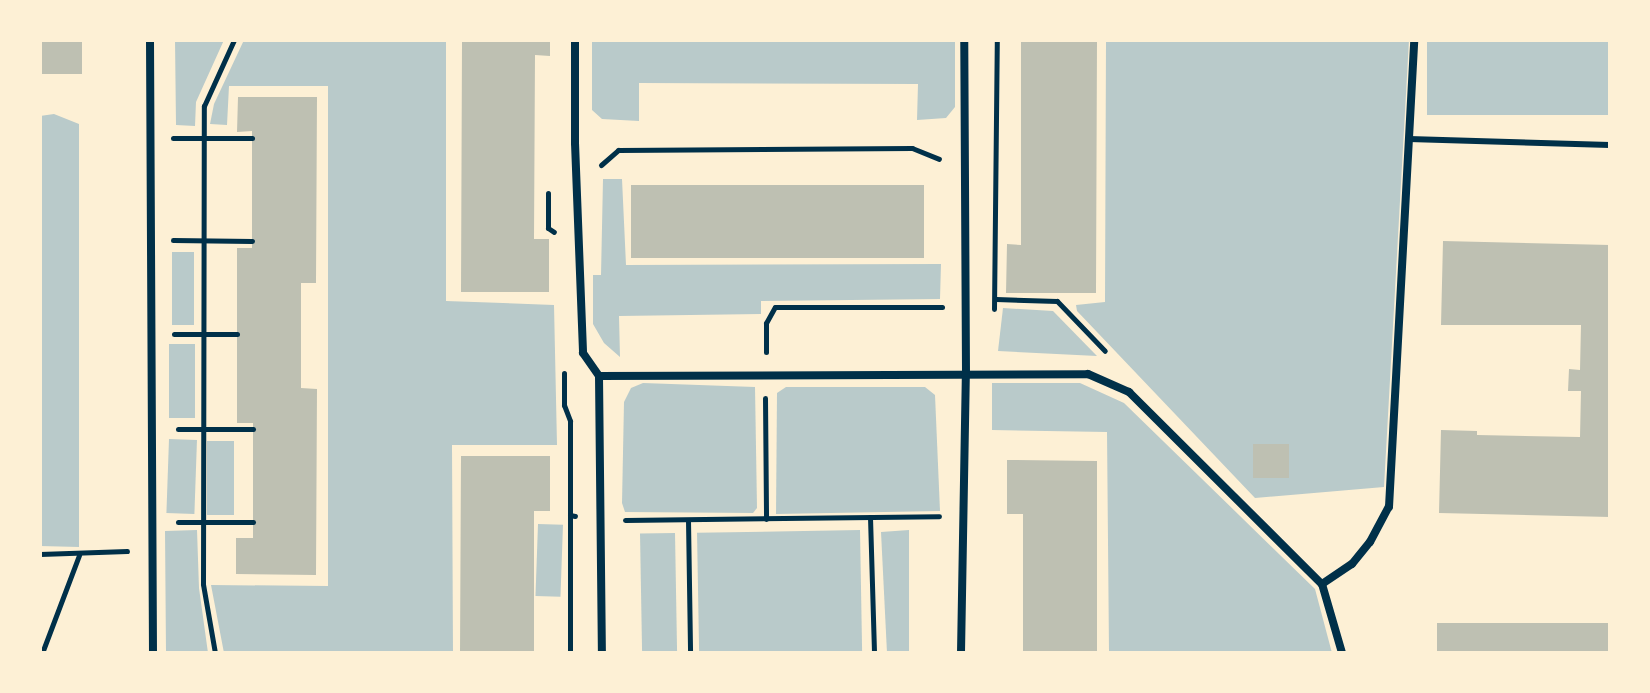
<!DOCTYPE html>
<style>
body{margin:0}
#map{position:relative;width:1650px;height:693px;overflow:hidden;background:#fdf0d5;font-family:"Fira Sans",sans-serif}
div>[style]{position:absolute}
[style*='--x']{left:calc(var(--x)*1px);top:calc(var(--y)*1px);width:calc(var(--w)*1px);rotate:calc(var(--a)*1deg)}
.green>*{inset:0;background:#b9caca;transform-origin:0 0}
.building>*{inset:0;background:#bec0b2;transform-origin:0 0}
.path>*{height:5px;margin:-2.5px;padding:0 2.5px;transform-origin:2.5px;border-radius:2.5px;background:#003049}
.service>*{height:6px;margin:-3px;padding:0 3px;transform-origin:3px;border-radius:3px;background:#003049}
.minor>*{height:8px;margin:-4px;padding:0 4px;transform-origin:4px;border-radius:4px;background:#003049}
span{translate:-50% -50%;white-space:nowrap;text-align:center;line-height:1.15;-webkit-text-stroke:7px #fdf0d5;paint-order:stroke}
.frame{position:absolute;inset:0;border:42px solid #fdf0d5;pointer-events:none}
</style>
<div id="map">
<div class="green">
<div style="clip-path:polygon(175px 40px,224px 40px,196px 102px,195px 126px,176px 125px)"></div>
<div style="clip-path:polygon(244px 40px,446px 40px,446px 301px,554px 305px,557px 445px,452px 445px,453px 653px,224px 653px,211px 585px,328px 586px,328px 86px,229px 86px,227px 125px,210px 124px,214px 104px)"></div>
<div style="clip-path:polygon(592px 40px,955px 40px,955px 107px,946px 118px,917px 120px,918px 84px,639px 83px,639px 121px,602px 119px,592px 110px)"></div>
<div style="clip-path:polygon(1106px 40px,1409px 40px,1384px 487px,1255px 498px,1077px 311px,1076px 305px,1105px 302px)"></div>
<div style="left:1427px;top:40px;width:183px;height:75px"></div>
<div style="clip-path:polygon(54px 114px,79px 124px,79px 547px,40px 546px,40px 116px)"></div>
<div style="clip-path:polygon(603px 179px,622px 179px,626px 265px,941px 264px,940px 299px,761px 301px,761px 314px,619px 316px,620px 357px,604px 343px,593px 324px,593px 275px,601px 275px)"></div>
<div style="left:172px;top:252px;width:22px;height:73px"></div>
<div style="clip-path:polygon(1003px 308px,1053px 311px,1097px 356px,998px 351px)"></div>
<div style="left:169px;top:344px;width:26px;height:74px"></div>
<div style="clip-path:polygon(643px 383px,755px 387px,757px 508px,753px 513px,625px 512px,622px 503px,624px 402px,631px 388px)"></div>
<div style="clip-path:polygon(992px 383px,1080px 383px,1124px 403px,1315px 589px,1332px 653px,1109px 653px,1107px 432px,992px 430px)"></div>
<div style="clip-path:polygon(786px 387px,925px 387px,935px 395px,940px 511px,776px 514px,777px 393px)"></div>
<div style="left:169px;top:439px;width:28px;height:74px;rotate:2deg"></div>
<div style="left:234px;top:441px;width:74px;height:27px;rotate:90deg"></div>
<div style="left:538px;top:524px;width:25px;height:72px;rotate:2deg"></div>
<div style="clip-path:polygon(197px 530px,199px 588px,208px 653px,166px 653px,165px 531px)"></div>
<div style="left:860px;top:530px;width:123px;height:163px;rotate:89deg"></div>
<div style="clip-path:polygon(909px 530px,909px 653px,887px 653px,881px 532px)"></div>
<div style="left:675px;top:533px;width:120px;height:35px;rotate:89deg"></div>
</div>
<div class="building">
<div style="left:40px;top:40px;width:42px;height:34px"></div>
<div style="clip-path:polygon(462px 40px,550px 40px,550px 56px,535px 55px,534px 239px,549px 239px,549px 292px,461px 292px)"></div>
<div style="clip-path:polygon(1021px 40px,1097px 40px,1096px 293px,1006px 293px,1007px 244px,1021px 245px)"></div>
<div style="clip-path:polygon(238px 97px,317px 97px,316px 283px,301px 283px,301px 388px,317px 389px,316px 575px,236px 574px,236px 538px,253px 538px,253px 423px,237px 423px,237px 248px,252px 248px,252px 131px,237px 132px)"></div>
<div style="left:631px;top:185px;width:293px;height:73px"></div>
<div style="clip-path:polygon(1443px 241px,1610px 245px,1610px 517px,1439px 513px,1441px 430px,1477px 431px,1477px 435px,1580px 437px,1581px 391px,1568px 391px,1569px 369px,1580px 370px,1581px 325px,1441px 325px)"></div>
<div style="left:1253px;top:444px;width:36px;height:34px"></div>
<div style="clip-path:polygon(461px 456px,550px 456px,550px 511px,534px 511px,534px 653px,460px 653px)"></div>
<div style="clip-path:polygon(1007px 460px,1097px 461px,1097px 653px,1023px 653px,1023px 514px,1007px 514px)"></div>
<div style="left:1437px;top:623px;width:173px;height:30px"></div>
</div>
<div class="path">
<div style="--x:173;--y:138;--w:79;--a:0"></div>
<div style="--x:601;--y:165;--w:23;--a:-41"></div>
<div style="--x:618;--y:150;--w:294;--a:-0.4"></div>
<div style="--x:912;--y:148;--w:29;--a:22"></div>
<div style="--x:548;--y:193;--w:35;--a:90"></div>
<div style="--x:548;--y:228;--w:7;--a:34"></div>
<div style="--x:173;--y:240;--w:79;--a:0.7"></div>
<div style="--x:996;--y:299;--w:61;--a:1.9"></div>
<div style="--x:1057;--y:301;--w:69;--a:46.2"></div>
<div style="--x:994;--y:309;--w:269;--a:-89.4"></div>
<div style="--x:174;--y:334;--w:63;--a:0"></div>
<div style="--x:766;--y:352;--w:29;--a:-90"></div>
<div style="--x:766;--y:323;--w:18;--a:-61"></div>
<div style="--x:775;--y:307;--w:167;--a:0"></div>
<div style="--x:564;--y:373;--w:32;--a:90"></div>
<div style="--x:564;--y:405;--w:17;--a:69"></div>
<div style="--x:570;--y:421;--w:94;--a:90"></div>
<div style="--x:765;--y:398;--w:121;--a:89.5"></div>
<div style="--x:178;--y:429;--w:75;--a:0"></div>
<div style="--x:870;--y:517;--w:136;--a:88.3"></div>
<div style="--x:625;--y:520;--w:314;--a:-0.7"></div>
<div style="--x:688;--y:520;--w:133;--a:89.1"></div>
<div style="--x:178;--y:522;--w:75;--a:0"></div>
<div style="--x:40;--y:554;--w:87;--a:-2"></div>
<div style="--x:42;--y:653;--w:105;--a:-69.3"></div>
<div style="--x:215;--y:653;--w:70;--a:-99.9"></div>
<div style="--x:203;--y:584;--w:478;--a:-89.9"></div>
<div style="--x:204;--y:106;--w:72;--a:-65.6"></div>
<div style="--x:570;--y:653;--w:138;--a:-90"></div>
<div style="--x:570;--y:515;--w:5;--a:11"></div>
</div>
<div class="service">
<div style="--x:1409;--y:139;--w:201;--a:1.7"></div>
</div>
<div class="minor">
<div style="--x:150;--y:40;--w:613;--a:89.72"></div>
<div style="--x:575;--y:40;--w:103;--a:90"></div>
<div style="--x:575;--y:143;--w:210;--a:87.8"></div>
<div style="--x:583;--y:353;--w:28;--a:55"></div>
<div style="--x:599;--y:376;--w:277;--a:89.4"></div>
<div style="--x:599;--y:376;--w:489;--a:-0.2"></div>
<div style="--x:1088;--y:374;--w:45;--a:23.7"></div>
<div style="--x:1129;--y:392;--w:272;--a:44.9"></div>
<div style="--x:1322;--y:584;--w:72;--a:73.8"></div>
<div style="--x:1322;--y:584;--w:36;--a:-34"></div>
<div style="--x:1352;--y:564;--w:28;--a:-51"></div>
<div style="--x:1370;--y:542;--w:40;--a:-62"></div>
<div style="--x:1389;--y:507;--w:468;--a:-86.9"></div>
<div style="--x:961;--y:653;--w:280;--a:-89"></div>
<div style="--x:966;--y:373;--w:333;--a:-90.3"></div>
</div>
<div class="frame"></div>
</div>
